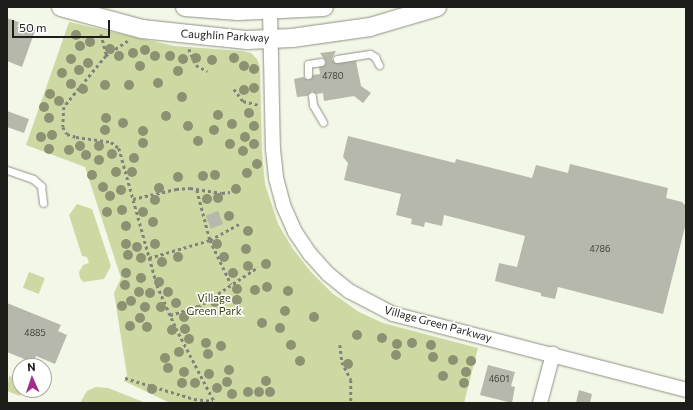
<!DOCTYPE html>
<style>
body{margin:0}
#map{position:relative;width:693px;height:410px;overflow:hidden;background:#f3f7e8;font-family:Commissioner,sans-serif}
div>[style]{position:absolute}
.green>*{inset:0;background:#ced8a3;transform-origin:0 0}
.building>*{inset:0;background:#b5b8aa;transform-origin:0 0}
.path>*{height:2.5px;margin-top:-1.25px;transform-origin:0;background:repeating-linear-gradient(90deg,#81837a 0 3px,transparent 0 6px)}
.roads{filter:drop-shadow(0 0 1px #8e9183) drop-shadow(0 0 1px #8e9183)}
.service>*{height:7px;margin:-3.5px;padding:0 3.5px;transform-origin:3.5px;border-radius:3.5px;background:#fff}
.minor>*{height:14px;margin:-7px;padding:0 7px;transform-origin:7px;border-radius:7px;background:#fff}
.tertiary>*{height:18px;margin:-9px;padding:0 9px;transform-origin:9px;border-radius:9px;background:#fff}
.trees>*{width:10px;height:10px;margin:-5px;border-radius:50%;background:#8c9271}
span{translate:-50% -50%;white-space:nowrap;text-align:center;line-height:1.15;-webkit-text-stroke:3px #fff;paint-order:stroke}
.number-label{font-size:9px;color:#43443d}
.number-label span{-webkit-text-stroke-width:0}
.street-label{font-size:11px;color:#1d1e19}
.park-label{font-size:11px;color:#383f0f}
.frame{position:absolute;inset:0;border:8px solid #1d1e19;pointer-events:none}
.north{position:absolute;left:12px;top:358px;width:40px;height:40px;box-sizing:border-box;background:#fff;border:1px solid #a5a5a3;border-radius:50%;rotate:357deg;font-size:11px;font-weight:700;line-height:16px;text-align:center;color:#1d1e19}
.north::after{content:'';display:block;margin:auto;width:14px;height:18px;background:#a12e8a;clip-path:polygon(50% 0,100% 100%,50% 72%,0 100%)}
.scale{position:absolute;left:12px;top:20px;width:98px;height:18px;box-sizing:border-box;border:2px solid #1d1e19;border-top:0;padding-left:5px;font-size:12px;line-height:14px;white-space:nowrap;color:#1d1e19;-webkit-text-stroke:3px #fff;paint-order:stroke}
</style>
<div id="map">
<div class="green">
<div style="clip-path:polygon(69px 22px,174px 46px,242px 51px,251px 53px,257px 59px,260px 67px,262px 152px,265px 184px,278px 224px,293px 249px,311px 272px,332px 293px,359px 312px,383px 323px,478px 348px,464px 403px,170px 403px,124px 381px,127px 375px,114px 293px,121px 278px,85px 167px,26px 145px)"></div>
<div style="clip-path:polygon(77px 204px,92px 209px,111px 266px,104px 279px,83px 282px,80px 278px,79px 272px,83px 265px,89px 263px,87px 257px,82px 256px,69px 215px)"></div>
<div style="left:29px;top:272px;width:17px;height:17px;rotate:21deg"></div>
<div style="clip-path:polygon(9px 376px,20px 380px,20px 390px,23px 390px,20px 396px,7px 391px)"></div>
<div style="clip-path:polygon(96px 387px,108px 388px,146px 403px,80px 403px,87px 391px)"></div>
</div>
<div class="building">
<div style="clip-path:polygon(7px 18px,36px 28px,22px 67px,7px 61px)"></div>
<div style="clip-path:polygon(336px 51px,332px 59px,335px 63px,356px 61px,361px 86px,371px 93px,363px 103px,354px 96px,324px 101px,323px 93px,316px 94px,312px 91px,307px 96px,297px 97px,294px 79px,303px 77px,308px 80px,313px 75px,320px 74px,319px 67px,324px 66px,326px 62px,320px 53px)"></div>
<div style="clip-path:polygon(7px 111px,29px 119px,24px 133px,7px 127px)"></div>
<div style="clip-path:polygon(348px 136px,455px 163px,456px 159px,532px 178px,536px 165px,568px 173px,570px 164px,668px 188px,666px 198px,682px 202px,686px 206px,686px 223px,663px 314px,558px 287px,555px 299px,541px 296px,541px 293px,495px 281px,499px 263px,517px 267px,525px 236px,444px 215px,442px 226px,425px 222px,424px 227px,411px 224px,412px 219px,396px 215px,401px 194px,344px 180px,348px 163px,343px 157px)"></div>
<div style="left:218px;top:211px;width:14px;height:13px;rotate:69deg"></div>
<div style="clip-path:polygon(7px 303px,61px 325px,58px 331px,67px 335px,55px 364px,36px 356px,34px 363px,7px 352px)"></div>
<div style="clip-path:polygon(488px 365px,515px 372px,511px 386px,515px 387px,512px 403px,480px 395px)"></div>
<div style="clip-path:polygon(579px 390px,592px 394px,590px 403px,576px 403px)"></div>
</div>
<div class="path">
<div style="left:101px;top:34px;width:23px;rotate:75deg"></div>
<div style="left:128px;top:41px;width:27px;rotate:146deg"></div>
<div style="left:106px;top:56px;width:66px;rotate:129.5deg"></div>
<div style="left:64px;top:107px;width:20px;rotate:93deg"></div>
<div style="left:63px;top:127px;width:8px;rotate:60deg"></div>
<div style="left:67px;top:134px;width:9px;rotate:18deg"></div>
<div style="left:76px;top:137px;width:35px;rotate:8deg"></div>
<div style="left:111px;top:142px;width:10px;rotate:37deg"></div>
<div style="left:119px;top:148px;width:142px;rotate:74.5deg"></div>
<div style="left:157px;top:285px;width:47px;rotate:66.2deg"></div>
<div style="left:176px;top:328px;width:85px;rotate:62.5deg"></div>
<div style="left:189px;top:49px;width:17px;rotate:66deg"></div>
<div style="left:196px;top:65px;width:13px;rotate:29deg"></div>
<div style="left:234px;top:89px;width:15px;rotate:53deg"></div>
<div style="left:243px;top:101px;width:16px;rotate:14deg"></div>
<div style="left:197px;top:190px;width:52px;rotate:75.4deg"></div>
<div style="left:210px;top:240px;width:49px;rotate:64.5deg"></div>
<div style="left:133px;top:199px;width:44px;rotate:-13.1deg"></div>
<div style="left:176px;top:189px;width:14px;rotate:-4deg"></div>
<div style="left:190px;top:188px;width:32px;rotate:9deg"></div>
<div style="left:222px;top:193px;width:8px;rotate:-7deg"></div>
<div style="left:149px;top:258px;width:64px;rotate:-16.4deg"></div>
<div style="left:210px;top:240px;width:33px;rotate:-29deg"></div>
<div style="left:170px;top:315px;width:29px;rotate:-16deg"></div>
<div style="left:198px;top:307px;width:72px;rotate:-33.7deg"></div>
<div style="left:340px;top:345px;width:17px;rotate:83deg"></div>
<div style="left:342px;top:362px;width:20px;rotate:63deg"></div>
<div style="left:351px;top:380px;width:23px;rotate:90deg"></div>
<div style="left:125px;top:378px;width:72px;rotate:16.9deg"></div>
<div style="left:194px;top:399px;width:19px;rotate:6deg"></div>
</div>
<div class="roads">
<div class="service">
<div style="left:337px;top:59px;width:33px;rotate:-9deg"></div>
<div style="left:370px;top:54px;width:6px;rotate:31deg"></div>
<div style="left:375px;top:57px;width:9px;rotate:63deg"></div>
<div style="left:308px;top:75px;width:11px;rotate:-90deg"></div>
<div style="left:308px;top:64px;width:13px;rotate:-9deg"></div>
<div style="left:312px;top:96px;width:9px;rotate:84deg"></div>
<div style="left:313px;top:105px;width:20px;rotate:60deg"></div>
<div style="left:7px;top:170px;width:28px;rotate:19deg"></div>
<div style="left:33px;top:179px;width:11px;rotate:41deg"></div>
<div style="left:41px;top:186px;width:17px;rotate:83deg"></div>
</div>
<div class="minor">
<div style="left:270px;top:11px;width:138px;rotate:88.8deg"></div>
<div style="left:273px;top:149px;width:29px;rotate:84deg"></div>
<div style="left:276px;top:178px;width:28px;rotate:75deg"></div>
<div style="left:283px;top:205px;width:30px;rotate:66deg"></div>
<div style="left:295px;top:232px;width:27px;rotate:56deg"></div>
<div style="left:310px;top:254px;width:27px;rotate:48deg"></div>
<div style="left:328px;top:274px;width:27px;rotate:39deg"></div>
<div style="left:349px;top:291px;width:50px;rotate:27.6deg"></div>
<div style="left:393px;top:314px;width:303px;rotate:14.5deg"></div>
<div style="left:540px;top:403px;width:51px;rotate:-75.1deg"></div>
</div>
<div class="tertiary">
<div style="left:61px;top:7px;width:84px;rotate:15.2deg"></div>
<div style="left:142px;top:29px;width:106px;rotate:6deg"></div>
<div style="left:247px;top:40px;width:45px;rotate:-2.5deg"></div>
<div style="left:292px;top:38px;width:79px;rotate:-8deg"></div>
<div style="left:370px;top:27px;width:70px;rotate:-16.6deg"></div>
<div style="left:185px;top:7px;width:53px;rotate:4.3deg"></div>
<div style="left:238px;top:11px;width:86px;rotate:-2.7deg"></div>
</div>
</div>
<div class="trees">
<div style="left:76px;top:35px"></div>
<div style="left:90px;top:42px"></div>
<div style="left:80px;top:46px"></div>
<div style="left:110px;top:49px"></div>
<div style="left:145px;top:50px"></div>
<div style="left:133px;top:53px"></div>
<div style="left:119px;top:56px"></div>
<div style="left:155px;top:56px"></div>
<div style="left:170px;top:56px"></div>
<div style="left:196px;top:58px"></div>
<div style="left:234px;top:58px"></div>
<div style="left:71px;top:59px"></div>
<div style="left:183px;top:59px"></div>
<div style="left:212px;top:60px"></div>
<div style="left:88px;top:63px"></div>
<div style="left:140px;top:66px"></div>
<div style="left:244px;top:66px"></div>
<div style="left:254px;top:69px"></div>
<div style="left:79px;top:70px"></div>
<div style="left:178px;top:71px"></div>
<div style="left:62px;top:73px"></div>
<div style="left:158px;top:83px"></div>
<div style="left:71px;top:84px"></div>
<div style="left:105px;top:85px"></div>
<div style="left:129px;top:85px"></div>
<div style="left:254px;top:88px"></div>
<div style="left:83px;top:89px"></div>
<div style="left:244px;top:90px"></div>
<div style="left:50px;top:94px"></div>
<div style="left:182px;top:97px"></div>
<div style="left:59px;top:101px"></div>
<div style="left:44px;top:107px"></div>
<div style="left:249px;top:113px"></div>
<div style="left:218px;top:115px"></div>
<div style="left:166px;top:116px"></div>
<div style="left:49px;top:118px"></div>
<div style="left:106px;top:118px"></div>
<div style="left:123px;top:123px"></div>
<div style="left:232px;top:124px"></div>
<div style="left:188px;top:126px"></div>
<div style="left:254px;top:126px"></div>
<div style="left:105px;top:130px"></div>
<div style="left:214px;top:130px"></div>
<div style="left:143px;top:131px"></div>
<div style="left:52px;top:135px"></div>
<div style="left:41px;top:137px"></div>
<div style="left:245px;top:137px"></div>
<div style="left:198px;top:141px"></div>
<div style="left:143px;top:143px"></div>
<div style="left:230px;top:144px"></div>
<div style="left:254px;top:144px"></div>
<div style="left:80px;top:146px"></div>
<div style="left:99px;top:146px"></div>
<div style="left:49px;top:149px"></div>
<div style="left:69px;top:150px"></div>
<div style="left:243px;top:151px"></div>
<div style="left:112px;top:154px"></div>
<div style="left:86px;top:155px"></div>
<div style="left:134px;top:158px"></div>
<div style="left:99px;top:160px"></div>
<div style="left:257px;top:164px"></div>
<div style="left:116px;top:172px"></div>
<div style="left:132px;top:172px"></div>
<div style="left:247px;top:173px"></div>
<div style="left:92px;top:175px"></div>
<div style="left:215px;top:175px"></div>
<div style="left:203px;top:176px"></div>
<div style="left:178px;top:177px"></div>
<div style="left:103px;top:187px"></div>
<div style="left:159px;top:188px"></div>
<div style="left:236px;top:189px"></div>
<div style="left:121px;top:190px"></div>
<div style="left:110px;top:196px"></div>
<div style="left:218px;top:198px"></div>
<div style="left:207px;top:199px"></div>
<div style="left:155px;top:200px"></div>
<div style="left:122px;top:210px"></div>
<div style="left:107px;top:212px"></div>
<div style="left:143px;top:212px"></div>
<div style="left:229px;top:216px"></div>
<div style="left:153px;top:222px"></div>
<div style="left:126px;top:226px"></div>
<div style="left:248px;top:231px"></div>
<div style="left:126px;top:244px"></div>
<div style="left:155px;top:244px"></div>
<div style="left:217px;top:244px"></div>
<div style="left:137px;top:247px"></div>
<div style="left:246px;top:249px"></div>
<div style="left:128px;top:255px"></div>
<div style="left:178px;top:257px"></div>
<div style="left:224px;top:257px"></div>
<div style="left:141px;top:258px"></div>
<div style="left:162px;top:262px"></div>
<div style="left:266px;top:264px"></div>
<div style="left:248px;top:266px"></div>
<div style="left:126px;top:273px"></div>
<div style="left:233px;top:273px"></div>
<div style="left:141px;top:278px"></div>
<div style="left:159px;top:282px"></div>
<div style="left:125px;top:285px"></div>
<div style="left:267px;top:287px"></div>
<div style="left:237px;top:289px"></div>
<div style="left:255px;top:290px"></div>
<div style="left:288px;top:291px"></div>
<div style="left:139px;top:292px"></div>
<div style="left:168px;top:292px"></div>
<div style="left:150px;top:293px"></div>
<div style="left:237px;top:300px"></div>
<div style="left:131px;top:301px"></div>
<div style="left:215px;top:302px"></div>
<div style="left:176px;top:303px"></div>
<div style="left:122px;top:306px"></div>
<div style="left:145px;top:307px"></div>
<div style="left:161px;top:307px"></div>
<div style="left:198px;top:310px"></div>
<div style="left:285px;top:311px"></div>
<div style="left:184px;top:317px"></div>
<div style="left:314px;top:317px"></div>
<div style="left:140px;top:318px"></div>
<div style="left:262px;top:323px"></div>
<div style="left:130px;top:326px"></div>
<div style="left:147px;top:327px"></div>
<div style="left:280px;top:328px"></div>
<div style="left:185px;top:329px"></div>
<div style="left:172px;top:330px"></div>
<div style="left:357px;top:335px"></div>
<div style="left:382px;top:338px"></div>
<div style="left:189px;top:339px"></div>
<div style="left:206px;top:343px"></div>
<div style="left:412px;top:343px"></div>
<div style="left:397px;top:344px"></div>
<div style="left:291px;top:345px"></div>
<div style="left:431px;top:345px"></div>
<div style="left:221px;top:346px"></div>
<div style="left:179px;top:352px"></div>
<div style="left:208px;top:354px"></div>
<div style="left:396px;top:355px"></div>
<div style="left:433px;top:357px"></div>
<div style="left:165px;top:358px"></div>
<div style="left:453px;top:360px"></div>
<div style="left:300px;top:361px"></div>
<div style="left:471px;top:361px"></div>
<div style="left:348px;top:364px"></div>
<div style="left:168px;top:368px"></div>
<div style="left:229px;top:370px"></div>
<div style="left:184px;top:372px"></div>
<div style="left:466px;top:372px"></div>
<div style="left:209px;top:374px"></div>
<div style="left:443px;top:376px"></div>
<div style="left:266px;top:381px"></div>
<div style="left:227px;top:382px"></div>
<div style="left:182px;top:383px"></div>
<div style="left:195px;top:383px"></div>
<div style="left:464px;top:383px"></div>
<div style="left:217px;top:388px"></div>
<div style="left:152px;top:389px"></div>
<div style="left:248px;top:392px"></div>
<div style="left:259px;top:392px"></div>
<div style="left:270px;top:392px"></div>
<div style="left:232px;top:394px"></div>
</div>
<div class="number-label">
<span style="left:333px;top:76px">4780</span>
<span style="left:600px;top:249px">4786</span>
<span style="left:35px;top:333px">4885</span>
<span style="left:499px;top:379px">4601</span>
</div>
<div class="street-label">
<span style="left:225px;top:36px;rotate:3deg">Caughlin Parkway</span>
<span style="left:438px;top:324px;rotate:15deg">Village Green Parkway</span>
</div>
<div class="park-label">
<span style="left:214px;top:305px">Village<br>Green Park</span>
</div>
<div class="frame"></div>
<div class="north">N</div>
<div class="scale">50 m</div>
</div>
